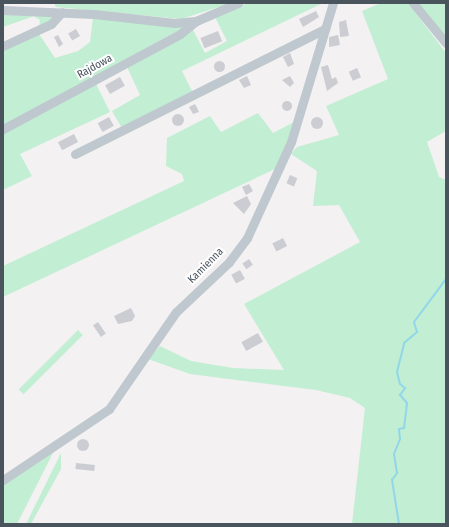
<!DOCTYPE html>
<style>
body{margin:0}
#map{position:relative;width:449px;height:527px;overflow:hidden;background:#f3f1f1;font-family:"Fira Sans Condensed",sans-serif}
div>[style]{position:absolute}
.green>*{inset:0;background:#c2eed3;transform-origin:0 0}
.stream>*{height:2px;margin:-1px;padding:0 1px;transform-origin:1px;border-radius:1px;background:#91d7e9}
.building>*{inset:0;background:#cbcdd3;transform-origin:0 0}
.round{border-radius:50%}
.minor>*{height:9px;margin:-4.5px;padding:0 4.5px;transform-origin:4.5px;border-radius:4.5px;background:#bfc8ce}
span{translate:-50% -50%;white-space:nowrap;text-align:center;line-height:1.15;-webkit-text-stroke:4px #fff;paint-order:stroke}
.street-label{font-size:11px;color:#49545d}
.frame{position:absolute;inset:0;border:4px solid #49545d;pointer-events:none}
</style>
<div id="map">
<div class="green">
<div style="clip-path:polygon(54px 3px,231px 3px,181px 19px,56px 7px)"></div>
<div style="clip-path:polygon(248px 3px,323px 3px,182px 71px,194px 95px,123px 130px,112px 111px,140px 95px,127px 67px,192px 28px,205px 53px,227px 41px,215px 17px)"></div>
<div style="clip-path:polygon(381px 3px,408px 3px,446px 53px,446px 131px,427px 142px,439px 177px,446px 180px,446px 524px,352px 524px,365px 408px,350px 398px,316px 390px,190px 374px,148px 359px,160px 346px,191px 361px,233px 368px,284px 370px,244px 304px,360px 242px,339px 205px,313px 206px,317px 171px,291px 154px,297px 147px,339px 135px,326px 106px,388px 79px,362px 11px)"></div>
<div style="clip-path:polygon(416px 3px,446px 3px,446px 38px)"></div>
<div style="clip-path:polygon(3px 12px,58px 16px,39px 28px,40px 20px,34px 16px,3px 27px)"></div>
<div style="clip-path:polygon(93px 17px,185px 27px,3px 126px,3px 51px,39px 34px,55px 58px,78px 51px,90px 42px)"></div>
<div style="clip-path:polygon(96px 84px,110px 112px,20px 154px,32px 176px,3px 190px,3px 132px)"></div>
<div style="clip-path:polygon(258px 113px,273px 133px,296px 121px,277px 168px,3px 297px,3px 266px,184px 181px,182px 174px,166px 166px,167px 138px,210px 116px,221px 132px)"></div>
<div style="left:78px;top:330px;width:7px;height:84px;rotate:45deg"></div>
<div style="clip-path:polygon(57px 445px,17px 524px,3px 524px,3px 483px)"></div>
<div style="clip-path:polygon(61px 453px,61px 469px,31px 524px,26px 524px)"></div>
</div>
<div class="stream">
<div style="left:399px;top:524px;width:45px;rotate:-99deg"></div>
<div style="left:392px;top:480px;width:9px;rotate:-54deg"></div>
<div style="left:397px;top:473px;width:19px;rotate:-99deg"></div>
<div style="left:394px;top:454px;width:16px;rotate:-68deg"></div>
<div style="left:400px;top:439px;width:10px;rotate:-96deg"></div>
<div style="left:399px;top:429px;width:5px;rotate:-11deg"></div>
<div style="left:404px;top:428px;width:25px;rotate:-83deg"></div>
<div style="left:407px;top:403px;width:11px;rotate:-131deg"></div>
<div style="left:400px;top:395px;width:9px;rotate:-54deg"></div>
<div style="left:405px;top:388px;width:6px;rotate:-141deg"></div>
<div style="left:400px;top:384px;width:12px;rotate:-104deg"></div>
<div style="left:397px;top:372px;width:30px;rotate:-76deg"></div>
<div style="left:404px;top:343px;width:17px;rotate:-40deg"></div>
<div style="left:417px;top:332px;width:10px;rotate:-107deg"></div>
<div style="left:414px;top:322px;width:54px;rotate:-53.3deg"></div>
</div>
<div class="building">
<div style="clip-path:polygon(316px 11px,319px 17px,303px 27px,299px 19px)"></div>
<div style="clip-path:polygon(346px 20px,349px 36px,340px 37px,339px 22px)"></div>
<div style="left:76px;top:29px;width:8px;height:9px;rotate:60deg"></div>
<div style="left:218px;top:31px;width:11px;height:19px;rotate:68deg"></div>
<div style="clip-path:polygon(58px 35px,63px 44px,59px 47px,54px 37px)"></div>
<div style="clip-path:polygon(338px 35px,340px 45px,329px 47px,329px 37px)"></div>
<div style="clip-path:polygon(290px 53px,294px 64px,288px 67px,283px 57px)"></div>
<div class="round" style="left:213.5px;top:60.5px;width:11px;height:11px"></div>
<div style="clip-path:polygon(328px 65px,332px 79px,336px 77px,338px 83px,327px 91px,321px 67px)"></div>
<div style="left:357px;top:68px;width:10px;height:9px;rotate:66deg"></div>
<div style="clip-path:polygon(247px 76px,251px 85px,244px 88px,239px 80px)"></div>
<div style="clip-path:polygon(290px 76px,294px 83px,290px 87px,282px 80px)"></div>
<div style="left:120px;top:77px;width:10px;height:17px;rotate:61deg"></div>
<div class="round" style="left:282px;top:101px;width:10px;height:10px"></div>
<div style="clip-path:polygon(195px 104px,199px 112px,193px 114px,189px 107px)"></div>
<div class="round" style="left:172px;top:114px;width:12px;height:12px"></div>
<div style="left:109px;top:117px;width:10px;height:13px;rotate:61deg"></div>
<div class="round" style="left:311px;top:117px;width:12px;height:12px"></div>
<div style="left:74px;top:134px;width:9px;height:18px;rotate:63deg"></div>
<div style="left:290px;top:175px;width:8px;height:9px;rotate:23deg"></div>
<div style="clip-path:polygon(249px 184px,253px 191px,246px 195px,242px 187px)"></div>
<div style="clip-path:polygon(247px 196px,251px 204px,244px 214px,233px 203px)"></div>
<div style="left:283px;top:238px;width:9px;height:12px;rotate:63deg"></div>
<div style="left:249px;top:259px;width:7px;height:8px;rotate:56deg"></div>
<div style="left:240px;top:270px;width:10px;height:10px;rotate:61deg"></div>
<div style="clip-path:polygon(131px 308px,135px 316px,132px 321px,118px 324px,114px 316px)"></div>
<div style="left:98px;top:322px;width:14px;height:6px;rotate:56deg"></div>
<div style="left:258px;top:333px;width:10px;height:19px;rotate:61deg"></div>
<div class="round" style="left:77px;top:439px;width:12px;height:12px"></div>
<div style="left:76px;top:463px;width:19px;height:6px;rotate:6deg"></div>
</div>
<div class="minor">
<div style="left:413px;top:3px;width:52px;rotate:50.5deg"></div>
<div style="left:3px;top:10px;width:91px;rotate:2.5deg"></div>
<div style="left:94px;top:14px;width:81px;rotate:6.4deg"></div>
<div style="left:174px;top:23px;width:22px;rotate:-5deg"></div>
<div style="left:196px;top:21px;width:46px;rotate:-23.2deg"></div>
<div style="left:3px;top:46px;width:53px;rotate:-24.6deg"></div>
<div style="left:51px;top:24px;width:16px;rotate:-47deg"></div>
<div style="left:3px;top:129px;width:201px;rotate:-28.2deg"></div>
<div style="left:180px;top:34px;width:21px;rotate:-39deg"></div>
<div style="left:75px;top:154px;width:280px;rotate:-26.6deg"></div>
<div style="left:3px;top:480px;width:128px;rotate:-33.8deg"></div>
<div style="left:109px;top:409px;width:118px;rotate:-55.4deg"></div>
<div style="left:176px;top:312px;width:73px;rotate:-43.3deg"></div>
<div style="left:229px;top:262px;width:30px;rotate:-53deg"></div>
<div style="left:247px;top:238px;width:106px;rotate:-65.4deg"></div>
<div style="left:291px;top:142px;width:145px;rotate:-73.2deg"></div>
</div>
<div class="street-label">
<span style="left:95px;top:67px;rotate:-29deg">Rajdowa</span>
<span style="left:206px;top:266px;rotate:-45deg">Kamienna</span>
</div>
<div class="frame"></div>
</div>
